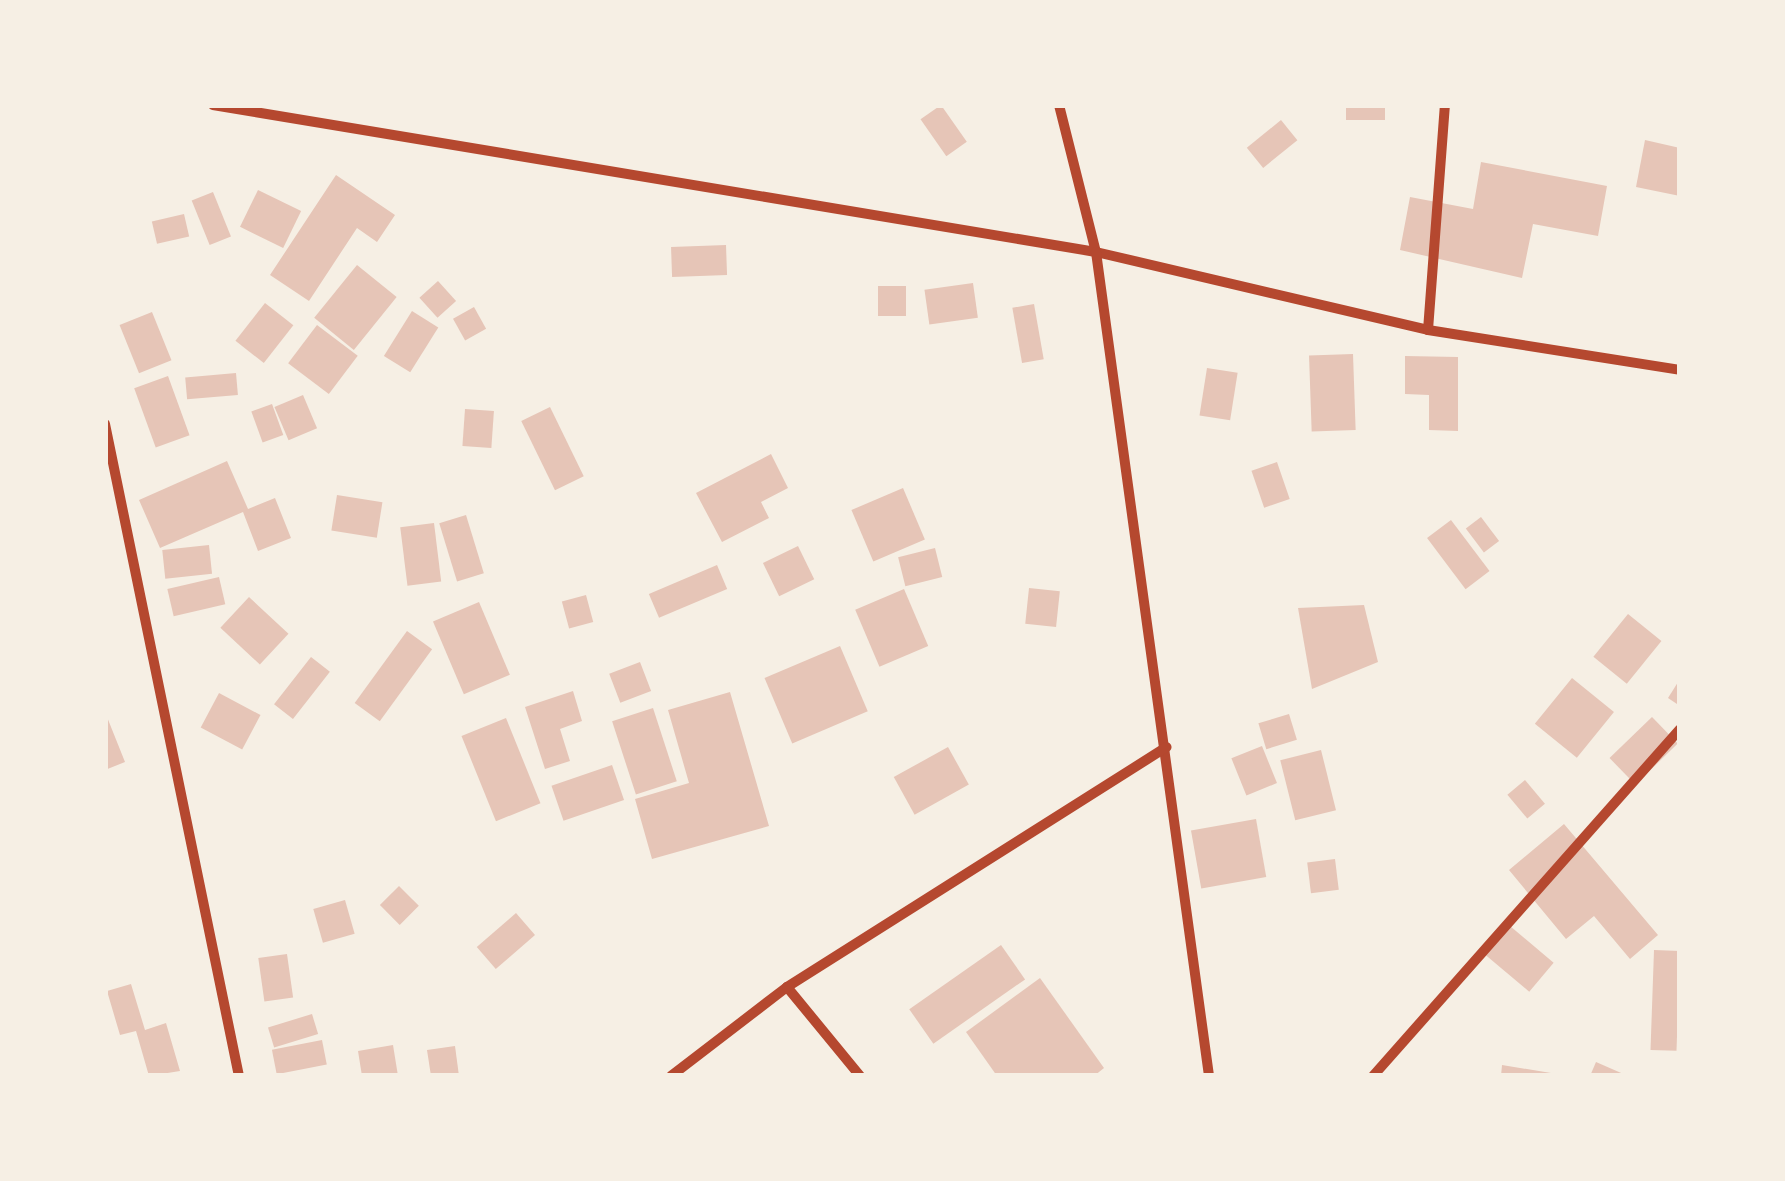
<!DOCTYPE html>
<style>
body{margin:0}
#map{position:relative;width:1785px;height:1181px;overflow:hidden;background:#f6efe4;font-family:Rubik,sans-serif}
div>[style]{position:absolute}
.building>*{inset:0;background:#e6c5b7;transform-origin:0 0}
.minor>*{height:10px;margin:-5px;padding:0 5px;transform-origin:5px;border-radius:5px;background:#b5482f}
span{translate:-50% -50%;white-space:nowrap;text-align:center;line-height:1.15;-webkit-text-stroke:10px #f6efe4;paint-order:stroke}
.frame{position:absolute;inset:0;border:108px solid #f6efe4;pointer-events:none}
</style>
<div id="map">
<div class="building">
<div style="left:941px;top:105px;width:45px;height:25px;rotate:55deg"></div>
<div style="left:1346px;top:105px;width:39px;height:15px"></div>
<div style="left:1281px;top:120px;width:26px;height:44px;rotate:51deg"></div>
<div style="clip-path:polygon(1645px 140px,1680px 148px,1680px 196px,1636px 187px)"></div>
<div style="clip-path:polygon(1481px 162px,1607px 186px,1598px 236px,1533px 224px,1522px 278px,1400px 250px,1410px 197px,1473px 209px)"></div>
<div style="clip-path:polygon(336px 175px,395px 215px,377px 242px,357px 228px,309px 301px,270px 275px)"></div>
<div style="left:258px;top:190px;width:48px;height:41px;rotate:26deg"></div>
<div style="left:213px;top:192px;width:48px;height:23px;rotate:68deg"></div>
<div style="left:184px;top:214px;width:23px;height:33px;rotate:77deg"></div>
<div style="left:726px;top:245px;width:30px;height:55px;rotate:88deg"></div>
<div style="left:357px;top:265px;width:51px;height:68px;rotate:39deg"></div>
<div style="left:438px;top:281px;width:27px;height:25px;rotate:48deg"></div>
<div style="left:973px;top:283px;width:35px;height:49px;rotate:82deg"></div>
<div style="left:878px;top:286px;width:28px;height:30px"></div>
<div style="left:265px;top:303px;width:36px;height:48px;rotate:38deg"></div>
<div style="left:1034px;top:304px;width:56px;height:22px;rotate:80deg"></div>
<div style="left:474px;top:307px;width:25px;height:24px;rotate:61deg"></div>
<div style="left:412px;top:311px;width:31px;height:53px;rotate:32deg"></div>
<div style="left:152px;top:312px;width:52px;height:35px;rotate:68deg"></div>
<div style="left:317px;top:325px;width:51px;height:48px;rotate:37deg"></div>
<div style="left:1353px;top:354px;width:76px;height:44px;rotate:88deg"></div>
<div style="clip-path:polygon(1405px 356px,1458px 357px,1458px 431px,1429px 430px,1429px 395px,1405px 394px)"></div>
<div style="left:1207px;top:368px;width:31px;height:48px;rotate:9deg"></div>
<div style="left:236px;top:373px;width:22px;height:51px;rotate:85deg"></div>
<div style="left:168px;top:376px;width:63px;height:36px;rotate:70deg"></div>
<div style="left:303px;top:395px;width:36px;height:31px;rotate:67deg"></div>
<div style="left:272px;top:404px;width:33px;height:22px;rotate:70deg"></div>
<div style="left:550px;top:407px;width:77px;height:32px;rotate:64deg"></div>
<div style="left:465px;top:409px;width:29px;height:37px;rotate:4deg"></div>
<div style="clip-path:polygon(771px 454px,788px 488px,761px 502px,769px 518px,722px 542px,696px 493px)"></div>
<div style="clip-path:polygon(227px 461px,248px 509px,275px 498px,291px 538px,258px 551px,243px 512px,160px 548px,139px 500px)"></div>
<div style="left:1277px;top:462px;width:39px;height:27px;rotate:71deg"></div>
<div style="left:903px;top:488px;width:56px;height:56px;rotate:67deg"></div>
<div style="left:337px;top:495px;width:46px;height:36px;rotate:9deg"></div>
<div style="left:466px;top:515px;width:61px;height:28px;rotate:73deg"></div>
<div style="left:1481px;top:517px;width:30px;height:19px;rotate:53deg"></div>
<div style="left:1451px;top:520px;width:64px;height:30px;rotate:53deg"></div>
<div style="left:434px;top:523px;width:59px;height:34px;rotate:83deg"></div>
<div style="left:209px;top:545px;width:29px;height:47px;rotate:84deg"></div>
<div style="left:798px;top:546px;width:37px;height:39px;rotate:64deg"></div>
<div style="left:935px;top:548px;width:30px;height:38px;rotate:76deg"></div>
<div style="left:717px;top:565px;width:26px;height:74px;rotate:67deg"></div>
<div style="left:219px;top:577px;width:28px;height:53px;rotate:77deg"></div>
<div style="left:1029px;top:588px;width:31px;height:36px;rotate:6deg"></div>
<div style="left:904px;top:589px;width:62px;height:53px;rotate:67deg"></div>
<div style="left:586px;top:595px;width:28px;height:25px;rotate:75deg"></div>
<div style="left:249px;top:597px;width:54px;height:42px;rotate:43deg"></div>
<div style="left:479px;top:602px;width:79px;height:50px;rotate:67deg"></div>
<div style="clip-path:polygon(1364px 605px,1378px 662px,1312px 689px,1298px 608px)"></div>
<div style="left:1628px;top:614px;width:43px;height:55px;rotate:39deg"></div>
<div style="left:407px;top:631px;width:31px;height:89px;rotate:36deg"></div>
<div style="left:840px;top:646px;width:71px;height:82px;rotate:67deg"></div>
<div style="left:311px;top:657px;width:24px;height:60px;rotate:38deg"></div>
<div style="left:640px;top:662px;width:31px;height:33px;rotate:69deg"></div>
<div style="left:1572px;top:678px;width:54px;height:59px;rotate:39deg"></div>
<div style="clip-path:polygon(1680px 679px,1680px 706px,1668px 698px)"></div>
<div style="clip-path:polygon(573px 691px,582px 721px,560px 729px,570px 761px,545px 769px,525px 707px)"></div>
<div style="clip-path:polygon(730px 692px,769px 826px,652px 859px,635px 799px,689px 783px,668px 710px)"></div>
<div style="left:219px;top:693px;width:47px;height:39px;rotate:28deg"></div>
<div style="left:653px;top:708px;width:77px;height:43px;rotate:72deg"></div>
<div style="clip-path:polygon(105px 712px,125px 762px,105px 770px)"></div>
<div style="left:1289px;top:714px;width:27px;height:32px;rotate:73deg"></div>
<div style="left:1652px;top:717px;width:37px;height:59px;rotate:46deg"></div>
<div style="left:506px;top:718px;width:92px;height:48px;rotate:68deg"></div>
<div style="left:1262px;top:746px;width:40px;height:33px;rotate:68deg"></div>
<div style="left:948px;top:747px;width:43px;height:62px;rotate:61deg"></div>
<div style="left:1321px;top:750px;width:62px;height:42px;rotate:76deg"></div>
<div style="left:612px;top:765px;width:37px;height:64px;rotate:71deg"></div>
<div style="left:1525px;top:780px;width:31px;height:23px;rotate:50deg"></div>
<div style="left:1256px;top:819px;width:59px;height:66px;rotate:80deg"></div>
<div style="clip-path:polygon(1564px 824px,1658px 935px,1630px 959px,1594px 916px,1566px 939px,1509px 870px)"></div>
<div style="left:1335px;top:859px;width:31px;height:28px;rotate:83deg"></div>
<div style="left:399px;top:886px;width:28px;height:27px;rotate:45deg"></div>
<div style="left:345px;top:900px;width:35px;height:33px;rotate:74deg"></div>
<div style="left:516px;top:913px;width:29px;height:52px;rotate:49deg"></div>
<div style="left:1510px;top:926px;width:57px;height:38px;rotate:40deg"></div>
<div style="left:1001px;top:945px;width:42px;height:112px;rotate:55deg"></div>
<div style="left:1654px;top:950px;width:26px;height:100px;rotate:2deg"></div>
<div style="left:287px;top:954px;width:44px;height:29px;rotate:82deg"></div>
<div style="clip-path:polygon(1040px 978px,1104px 1068px,1094px 1076px,997px 1076px,966px 1032px)"></div>
<div style="clip-path:polygon(131px 984px,145px 1030px,166px 1023px,180px 1071px,149px 1076px,136px 1031px,120px 1035px,107px 991px)"></div>
<div style="left:312px;top:1014px;width:21px;height:46px;rotate:73deg"></div>
<div style="left:322px;top:1040px;width:25px;height:51px;rotate:79deg"></div>
<div style="clip-path:polygon(393px 1045px,398px 1076px,362px 1076px,358px 1051px)"></div>
<div style="clip-path:polygon(455px 1046px,459px 1076px,431px 1076px,427px 1050px)"></div>
<div style="clip-path:polygon(1596px 1062px,1628px 1076px,1590px 1076px)"></div>
<div style="clip-path:polygon(1502px 1065px,1557px 1074px,1557px 1076px,1501px 1076px)"></div>
</div>
<div class="minor">
<div style="left:213px;top:105px;width:895px;rotate:9.45deg"></div>
<div style="left:1096px;top:252px;width:341px;rotate:13.2deg"></div>
<div style="left:1428px;top:330px;width:255px;rotate:9deg"></div>
<div style="left:1059px;top:105px;width:152px;rotate:75.9deg"></div>
<div style="left:1096px;top:252px;width:832px;rotate:82.19deg"></div>
<div style="left:1428px;top:330px;width:226px;rotate:-85.7deg"></div>
<div style="left:105px;top:424px;width:666px;rotate:78.39deg"></div>
<div style="left:787px;top:987px;width:115px;rotate:50.6deg"></div>
<div style="left:671px;top:1076px;width:146px;rotate:-37.5deg"></div>
<div style="left:787px;top:987px;width:449px;rotate:-32.3deg"></div>
<div style="left:1373px;top:1076px;width:463px;rotate:-48.5deg"></div>
</div>
<div class="frame"></div>
</div>
